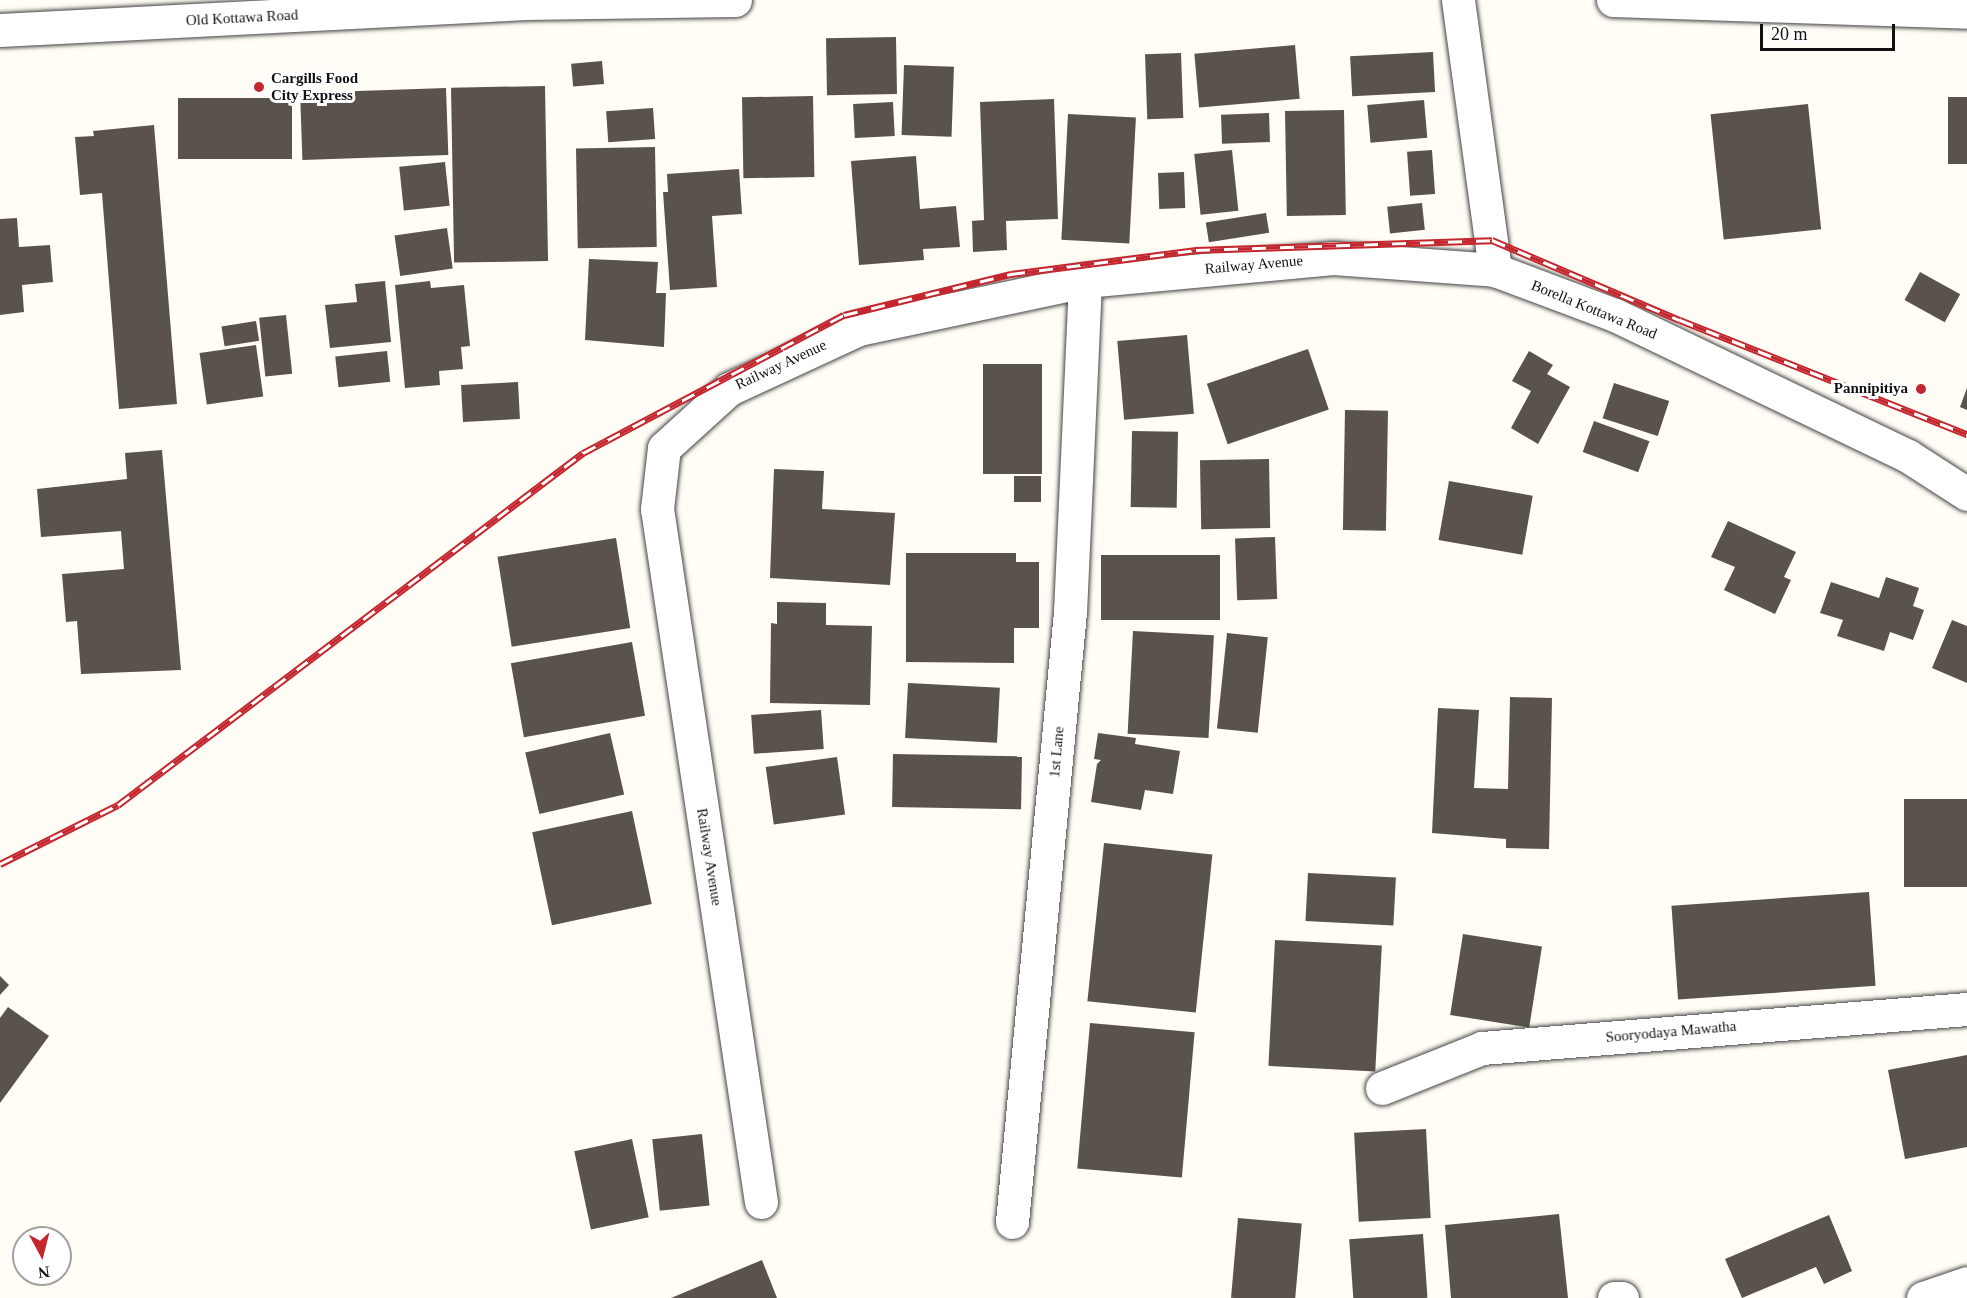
<!DOCTYPE html>
<style>
body{margin:0}
#map{position:relative;width:1967px;height:1298px;overflow:hidden;background:#fffdf5;font-family:"Times New Roman",serif}
div>[style]{position:absolute}
.building>*{inset:0;background:#5a524d;transform-origin:0 0}
.roads{filter:drop-shadow(0 0 2px #444) drop-shadow(0 0 2px #444)}
.minor>*{height:33px;margin:-16.5px;padding:0 16.5px;transform-origin:16.5px;border-radius:16.5px;background:#fff}
.tertiary>*{height:33px;margin:-16.5px;padding:0 16.5px;transform-origin:16.5px;border-radius:16.5px;background:#fff}
.rail>*{height:7px;margin-top:-3.5px;transform-origin:0;background:repeating-linear-gradient(90deg,#fff 0 14px,#c4262e 0 28px);box-sizing:border-box;border-block:2px solid #c4262e}
.dots>*{width:16px;height:16px;translate:-50% -50%;box-sizing:border-box;border:3px solid #fff;border-radius:50%}
span{translate:-50% -50%;white-space:nowrap;text-align:center;line-height:1.15;-webkit-text-stroke:6px #fff;paint-order:stroke}
.street-label{font-size:15px;color:#111}
.poi-label{font-size:15px;color:#111;font-weight:700}
.left{translate:0 -50%;text-align:left}
.right{translate:-100% -50%;text-align:right}
.north{position:absolute;left:12px;top:1226px;width:60px;height:60px;box-sizing:border-box;background:#fff;border:2px solid #a0a0a0;border-radius:50%;rotate:173deg;font-size:16px;font-weight:700;line-height:24px;text-align:center;color:#111}
.north::after{content:'';display:block;margin:auto;width:21px;height:27px;background:#c4262e;clip-path:polygon(50% 0,100% 100%,50% 72%,0 100%)}
.scale{position:absolute;left:1760px;top:24px;width:135px;height:27px;box-sizing:border-box;border:3px solid #111;border-top:0;padding-left:8px;font-size:18px;line-height:21px;white-space:nowrap;color:#111;-webkit-text-stroke:4px #fff;paint-order:stroke}
</style>
<div id="map">
<div class="building">
<div style="left:896px;top:37px;width:57px;height:70px;rotate:89deg"></div>
<div style="left:1295px;top:45px;width:54px;height:101px;rotate:85deg"></div>
<div style="left:1433px;top:52px;width:40px;height:83px;rotate:87deg"></div>
<div style="left:1181px;top:53px;width:65px;height:36px;rotate:88deg"></div>
<div style="left:602px;top:61px;width:23px;height:31px;rotate:85deg"></div>
<div style="left:904px;top:65px;width:50px;height:70px;rotate:2deg"></div>
<div style="left:545px;top:86px;width:175px;height:94px;rotate:89deg"></div>
<div style="left:446px;top:88px;width:67px;height:146px;rotate:88deg"></div>
<div style="left:813px;top:96px;width:81px;height:71px;rotate:89deg"></div>
<div style="left:1948px;top:97px;width:19px;height:67px"></div>
<div style="left:292px;top:98px;width:61px;height:114px;rotate:90deg"></div>
<div style="clip-path:polygon(1054px 99px,1058px 219px,1006px 221px,1007px 250px,973px 252px,972px 221px,984px 220px,980px 102px)"></div>
<div style="left:1424px;top:100px;width:38px;height:57px;rotate:85deg"></div>
<div style="left:893px;top:102px;width:34px;height:40px;rotate:87deg"></div>
<div style="left:1808px;top:104px;width:126px;height:98px;rotate:84deg"></div>
<div style="left:653px;top:108px;width:31px;height:47px;rotate:86deg"></div>
<div style="left:1344px;top:110px;width:105px;height:59px;rotate:89deg"></div>
<div style="left:1269px;top:113px;width:29px;height:48px;rotate:88deg"></div>
<div style="left:1068px;top:114px;width:68px;height:126px;rotate:3deg"></div>
<div style="clip-path:polygon(154px 125px,177px 404px,119px 409px,102px 193px,80px 195px,75px 137px,94px 136px,93px 131px)"></div>
<div style="left:655px;top:147px;width:100px;height:79px;rotate:89deg"></div>
<div style="left:1232px;top:150px;width:61px;height:38px;rotate:84deg"></div>
<div style="left:1432px;top:150px;width:44px;height:25px;rotate:86deg"></div>
<div style="clip-path:polygon(916px 156px,920px 209px,956px 206px,960px 247px,923px 249px,924px 260px,859px 265px,851px 161px)"></div>
<div style="left:445px;top:162px;width:44px;height:46px;rotate:84deg"></div>
<div style="clip-path:polygon(739px 169px,742px 214px,712px 216px,717px 287px,670px 290px,663px 192px,668px 192px,667px 174px)"></div>
<div style="left:1184px;top:172px;width:36px;height:26px;rotate:88deg"></div>
<div style="left:1422px;top:203px;width:27px;height:35px;rotate:84deg"></div>
<div style="left:1266px;top:213px;width:20px;height:61px;rotate:81deg"></div>
<div style="clip-path:polygon(17px 218px,19px 247px,50px 245px,53px 282px,22px 285px,24px 312px,0 315px,0 219px)"></div>
<div style="left:447px;top:228px;width:41px;height:53px;rotate:82deg"></div>
<div style="clip-path:polygon(589px 259px,658px 262px,656px 293px,666px 293px,664px 347px,585px 340px)"></div>
<div style="left:1920px;top:272px;width:46px;height:32px;rotate:29deg"></div>
<div style="clip-path:polygon(385px 281px,391px 342px,330px 348px,325px 305px,357px 302px,355px 284px)"></div>
<div style="clip-path:polygon(430px 281px,431px 288px,464px 285px,470px 346px,461px 347px,463px 369px,439px 371px,440px 385px,405px 388px,395px 285px)"></div>
<div style="left:286px;top:315px;width:59px;height:27px;rotate:84deg"></div>
<div style="left:256px;top:321px;width:20px;height:35px;rotate:81deg"></div>
<div style="left:1187px;top:335px;width:79px;height:70px;rotate:85deg"></div>
<div style="left:256px;top:345px;width:52px;height:57px;rotate:82deg"></div>
<div style="left:1308px;top:349px;width:64px;height:107px;rotate:71deg"></div>
<div style="left:387px;top:351px;width:31px;height:52px;rotate:84deg"></div>
<div style="clip-path:polygon(1529px 351px,1553px 365px,1547px 374px,1570px 387px,1538px 444px,1511px 428px,1531px 391px,1512px 381px)"></div>
<div style="left:983px;top:364px;width:59px;height:110px"></div>
<div style="left:518px;top:382px;width:37px;height:57px;rotate:87deg"></div>
<div style="left:1614px;top:383px;width:58px;height:37px;rotate:18deg"></div>
<div style="clip-path:polygon(1967px 388px,1967px 410px,1960px 407px)"></div>
<div style="left:1345px;top:410px;width:43px;height:120px;rotate:1deg"></div>
<div style="left:1594px;top:421px;width:59px;height:33px;rotate:20deg"></div>
<div style="left:1132px;top:431px;width:46px;height:76px;rotate:1deg"></div>
<div style="clip-path:polygon(162px 450px,181px 670px,81px 674px,77px 621px,66px 622px,62px 574px,124px 569px,121px 531px,41px 537px,37px 489px,127px 479px,125px 453px)"></div>
<div style="left:1269px;top:459px;width:69px;height:69px;rotate:89deg"></div>
<div style="clip-path:polygon(774px 469px,824px 471px,822px 509px,895px 513px,890px 585px,770px 578px)"></div>
<div style="left:1014px;top:476px;width:27px;height:26px"></div>
<div style="left:1449px;top:481px;width:85px;height:60px;rotate:10deg"></div>
<div style="clip-path:polygon(1728px 521px,1796px 552px,1784px 577px,1791px 580px,1775px 614px,1724px 590px,1735px 567px,1711px 557px)"></div>
<div style="left:1275px;top:537px;width:62px;height:40px;rotate:88deg"></div>
<div style="left:616px;top:538px;width:91px;height:120px;rotate:81deg"></div>
<div style="clip-path:polygon(906px 553px,1016px 553px,1016px 562px,1039px 562px,1039px 628px,1014px 628px,1014px 663px,906px 662px)"></div>
<div style="left:1101px;top:555px;width:119px;height:65px"></div>
<div style="clip-path:polygon(1886px 577px,1919px 588px,1913px 606px,1924px 610px,1913px 640px,1890px 632px,1884px 651px,1837px 636px,1843px 620px,1820px 613px,1831px 582px,1879px 598px)"></div>
<div style="clip-path:polygon(777px 602px,826px 603px,826px 625px,872px 626px,870px 705px,770px 703px,771px 623px,777px 624px)"></div>
<div style="clip-path:polygon(1952px 620px,1967px 626px,1967px 683px,1932px 668px)"></div>
<div style="left:1133px;top:631px;width:81px;height:103px;rotate:3deg"></div>
<div style="left:1227px;top:633px;width:41px;height:96px;rotate:6deg"></div>
<div style="left:632px;top:642px;width:75px;height:123px;rotate:80deg"></div>
<div style="left:908px;top:683px;width:92px;height:55px;rotate:3deg"></div>
<div style="clip-path:polygon(1510px 697px,1552px 698px,1549px 849px,1506px 848px,1506px 839px,1432px 833px,1438px 708px,1479px 710px,1474px 788px,1508px 789px)"></div>
<div style="left:821px;top:710px;width:39px;height:70px;rotate:86deg"></div>
<div style="left:610px;top:733px;width:63px;height:87px;rotate:77deg"></div>
<div style="clip-path:polygon(1098px 733px,1136px 738px,1135px 744px,1180px 751px,1173px 794px,1145px 790px,1141px 810px,1091px 802px,1097px 764px,1101px 760px,1094px 759px)"></div>
<div style="left:893px;top:754px;width:129px;height:53px;rotate:1deg"></div>
<div style="left:837px;top:757px;width:58px;height:72px;rotate:82deg"></div>
<div style="left:1967px;top:799px;width:88px;height:63px;rotate:90deg"></div>
<div style="left:632px;top:811px;width:95px;height:102px;rotate:78deg"></div>
<div style="left:1104px;top:843px;width:109px;height:159px;rotate:6deg"></div>
<div style="left:1308px;top:873px;width:88px;height:48px;rotate:3deg"></div>
<div style="left:1869px;top:892px;width:94px;height:198px;rotate:86deg"></div>
<div style="left:1463px;top:934px;width:80px;height:82px;rotate:9deg"></div>
<div style="left:1275px;top:940px;width:107px;height:126px;rotate:3deg"></div>
<div style="clip-path:polygon(0 976px,9px 985px,0 995px)"></div>
<div style="clip-path:polygon(8px 1007px,49px 1036px,0 1103px,0 1018px)"></div>
<div style="left:1090px;top:1023px;width:105px;height:146px;rotate:5deg"></div>
<div style="clip-path:polygon(1967px 1055px,1967px 1147px,1905px 1159px,1888px 1070px)"></div>
<div style="left:1426px;top:1129px;width:89px;height:72px;rotate:87deg"></div>
<div style="left:702px;top:1134px;width:72px;height:50px;rotate:84deg"></div>
<div style="left:632px;top:1139px;width:80px;height:59px;rotate:78deg"></div>
<div style="clip-path:polygon(1559px 1214px,1568px 1298px,1451px 1298px,1445px 1225px)"></div>
<div style="clip-path:polygon(1829px 1215px,1852px 1271px,1824px 1284px,1816px 1267px,1742px 1298px,1725px 1259px)"></div>
<div style="left:1238px;top:1218px;width:64px;height:80px;rotate:5deg"></div>
<div style="left:1423px;top:1234px;width:64px;height:74px;rotate:86deg"></div>
<div style="clip-path:polygon(762px 1260px,777px 1298px,671px 1298px)"></div>
</div>
<div class="roads">
<div class="minor">
<div style="left:1458px;top:0;width:273px;rotate:82.2deg"></div>
<div style="left:1495px;top:270px;width:128px;rotate:20.6deg"></div>
<div style="left:1615px;top:315px;width:325px;rotate:25.7deg"></div>
<div style="left:1908px;top:456px;width:70px;rotate:32.8deg"></div>
<div style="left:1382px;top:1088px;width:108px;rotate:-21.8deg"></div>
<div style="left:1482px;top:1048px;width:487px;rotate:-4.6deg"></div>
<div style="left:761px;top:1202px;width:701px;rotate:-98.53deg"></div>
<div style="left:657px;top:509px;width:61px;rotate:-83.5deg"></div>
<div style="left:664px;top:448px;width:88px;rotate:-42.2deg"></div>
<div style="left:729px;top:389px;width:143px;rotate:-24.8deg"></div>
<div style="left:859px;top:329px;width:231px;rotate:-12deg"></div>
<div style="left:1085px;top:281px;width:249px;rotate:-5.3deg"></div>
<div style="left:1333px;top:258px;width:162px;rotate:4.2deg"></div>
<div style="left:1012px;top:1222px;width:613px;rotate:-84.57deg"></div>
<div style="left:1070px;top:612px;width:331px;rotate:-87.4deg"></div>
<div style="left:1614px;top:1298px;width:8px"></div>
<div style="left:1923px;top:1298px;width:46px;rotate:-18.8deg"></div>
</div>
<div class="tertiary">
<div style="left:1613px;top:0;width:354px;rotate:1.9deg"></div>
<div style="left:0;top:30px;width:526px;rotate:-2.94deg"></div>
<div style="left:525px;top:3px;width:210px;rotate:-0.8deg"></div>
</div>
</div>
<div class="rail">
<div style="left:0;top:864px;width:132px;rotate:-26.6deg"></div>
<div style="left:118px;top:805px;width:583px;rotate:-37.13deg"></div>
<div style="left:583px;top:453px;width:295px;rotate:-27.9deg"></div>
<div style="left:844px;top:315px;width:172px;rotate:-13.8deg"></div>
<div style="left:1011px;top:274px;width:187px;rotate:-7.4deg"></div>
<div style="left:1196px;top:250px;width:296px;rotate:-1.9deg"></div>
<div style="left:1492px;top:240px;width:204px;rotate:23.1deg"></div>
<div style="left:1680px;top:320px;width:309px;rotate:21.7deg"></div>
</div>
<div class="dots">
<div style="left:259px;top:87px;background:#c4262e"></div>
<div style="left:1921px;top:389px;background:#c4262e"></div>
</div>
<div class="street-label">
<span style="left:242px;top:18px;rotate:-3deg">Old Kottawa Road</span>
<span style="left:1254px;top:265px;rotate:-5deg">Railway Avenue</span>
<span style="left:1594px;top:310px;rotate:22deg">Borella Kottawa Road</span>
<span style="left:781px;top:365px;rotate:-25deg">Railway Avenue</span>
<span style="left:1057px;top:752px;rotate:-85deg">1st Lane</span>
<span style="left:709px;top:857px;rotate:81deg">Railway Avenue</span>
<span style="left:1671px;top:1032px;rotate:-5deg">Sooryodaya Mawatha</span>
</div>
<div class="poi-label">
<span class="left" style="left:271px;top:87px">Cargills Food<br>City Express</span>
<span class="right" style="left:1908px;top:389px">Pannipitiya</span>
</div>
<div class="north">N</div>
<div class="scale">20 m</div>
</div>
